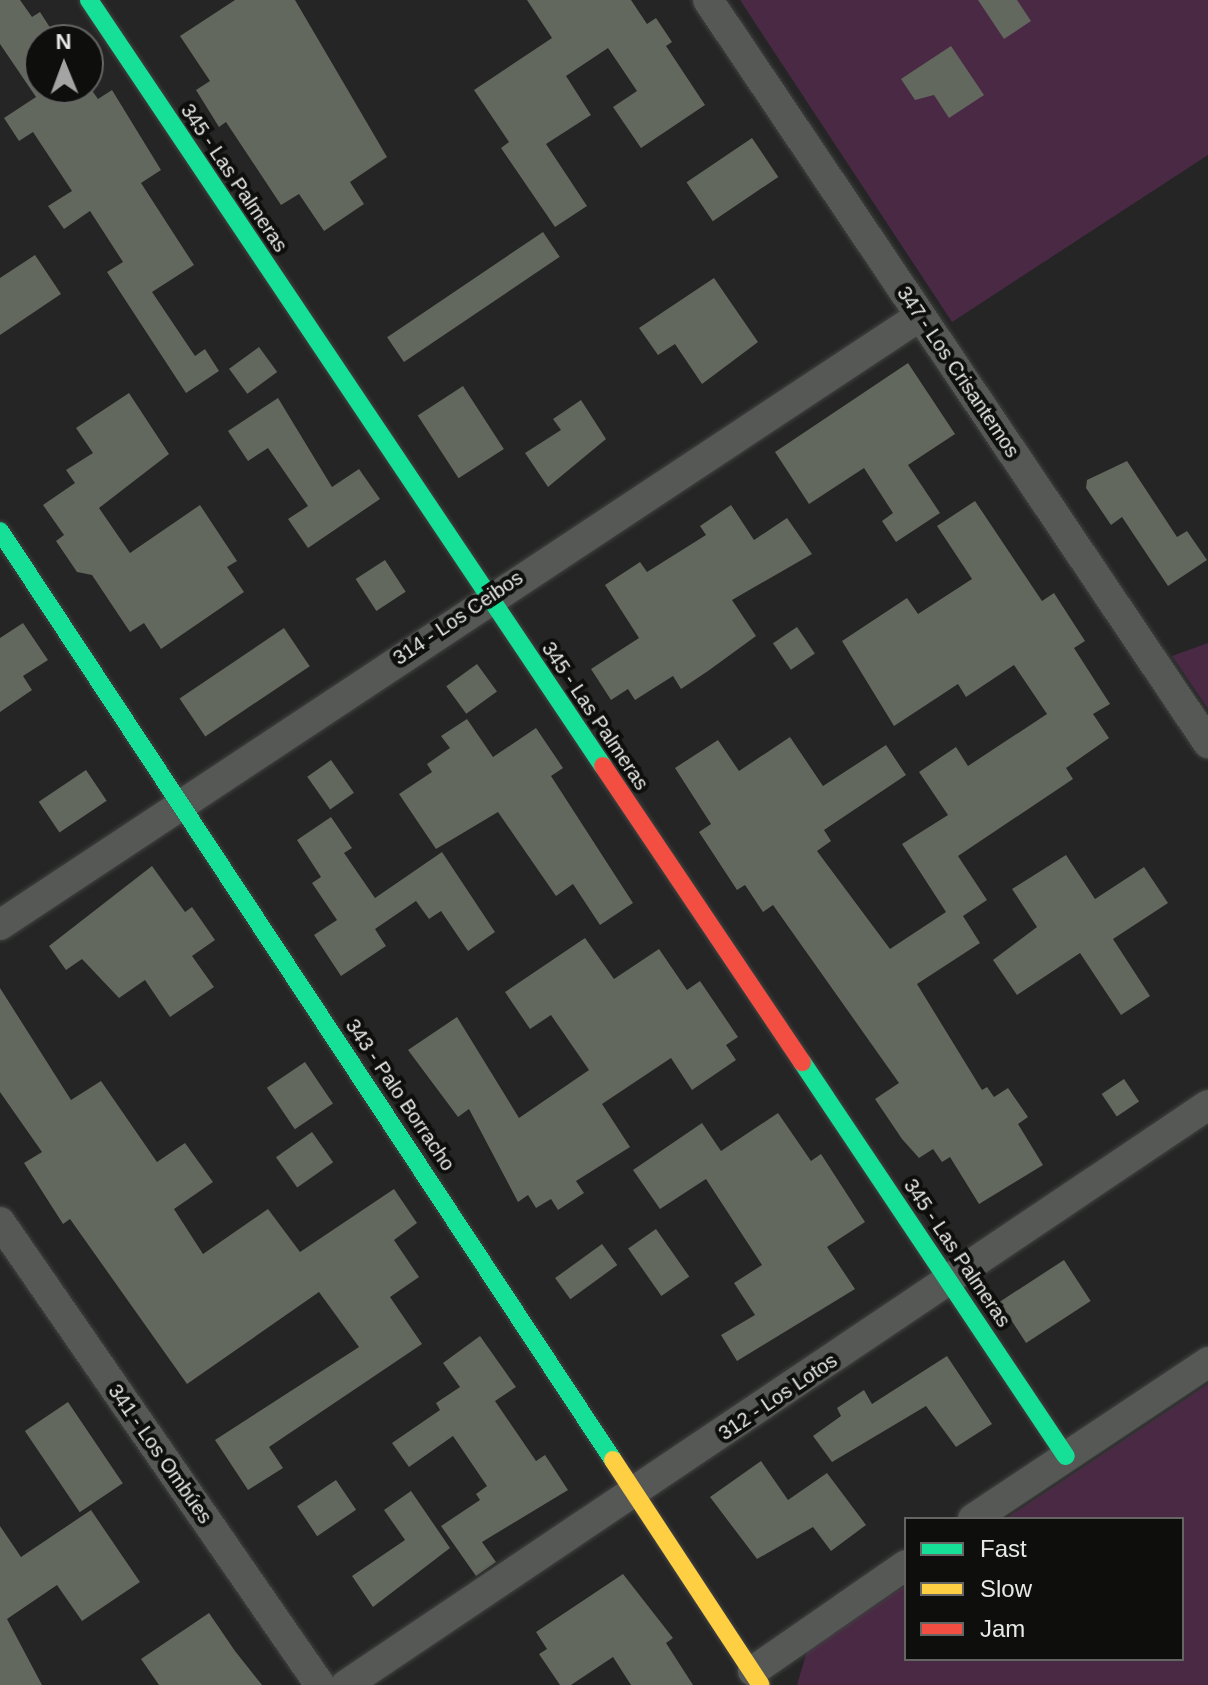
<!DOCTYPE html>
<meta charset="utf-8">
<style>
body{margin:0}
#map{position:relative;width:1208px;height:1685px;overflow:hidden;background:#242524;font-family:Helvetica,sans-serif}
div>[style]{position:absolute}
.green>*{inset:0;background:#4a2944}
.building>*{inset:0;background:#62685d;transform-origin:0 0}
.roads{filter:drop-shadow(0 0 2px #414241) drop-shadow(0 0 2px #414241)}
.street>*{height:30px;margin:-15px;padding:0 15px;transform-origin:15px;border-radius:15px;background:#565856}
.fast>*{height:18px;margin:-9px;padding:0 9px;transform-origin:9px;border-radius:9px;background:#16e098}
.slow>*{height:18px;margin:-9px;padding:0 9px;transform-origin:9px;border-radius:9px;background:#ffcf43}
.jam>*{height:18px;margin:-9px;padding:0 9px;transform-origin:9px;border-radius:9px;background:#f24e42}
span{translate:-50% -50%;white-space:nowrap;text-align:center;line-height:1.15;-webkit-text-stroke:8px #0e0f0d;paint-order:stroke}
.street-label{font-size:20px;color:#e7e9e7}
.legend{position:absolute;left:904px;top:1517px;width:280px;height:144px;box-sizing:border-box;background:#0e0f0d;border:2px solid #656664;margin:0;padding:10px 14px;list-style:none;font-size:24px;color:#e7e9e7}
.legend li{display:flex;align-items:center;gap:16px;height:40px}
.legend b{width:40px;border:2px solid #656664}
.north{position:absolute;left:24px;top:24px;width:80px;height:80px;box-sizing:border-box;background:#0e0f0d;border:2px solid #656664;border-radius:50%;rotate:359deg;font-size:22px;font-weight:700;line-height:32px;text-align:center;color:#e7e9e7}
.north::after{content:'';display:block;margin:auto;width:28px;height:36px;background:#a3a4a3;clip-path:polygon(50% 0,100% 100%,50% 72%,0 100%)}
</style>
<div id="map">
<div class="green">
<div style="clip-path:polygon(740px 0,1208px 0,1208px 155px,952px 322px)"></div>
<div style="clip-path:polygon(1208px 643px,1208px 709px,1172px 656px)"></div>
<div style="clip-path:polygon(1208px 1384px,1208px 1685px,797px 1685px,807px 1651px,906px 1585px,906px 1659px,1182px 1659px,1182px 1519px,1005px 1519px)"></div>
</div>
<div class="building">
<div style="clip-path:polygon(0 0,20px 0,32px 17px,40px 12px,58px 40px,40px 40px,40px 88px,88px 85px,98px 99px,112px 90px,161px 170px,141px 183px,194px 265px,152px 292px,195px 356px,205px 349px,219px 371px,186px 393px,107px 272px,123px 262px,90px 211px,64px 229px,48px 206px,72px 191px,33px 132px,19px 141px,4px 118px,36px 97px,0 44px)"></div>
<div style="clip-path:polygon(235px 0,295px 0,387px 157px,350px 182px,364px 204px,324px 231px,299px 194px,281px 205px,226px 122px,219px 127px,196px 90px,210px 81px,180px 36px)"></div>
<div style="clip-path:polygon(527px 0,631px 0,647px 24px,656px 18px,672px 42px,666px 46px,705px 105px,641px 148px,613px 107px,637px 91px,608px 48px,566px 76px,591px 115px,546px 144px,587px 206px,555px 227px,501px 148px,509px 142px,474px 90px,552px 38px)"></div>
<div style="clip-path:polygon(978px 0,1017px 0,1031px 21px,1004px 39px)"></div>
<div style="clip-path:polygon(951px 46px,984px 95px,949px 118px,934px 95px,915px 100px,901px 79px)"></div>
<div style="left:752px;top:138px;width:47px;height:79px;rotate:56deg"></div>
<div style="left:543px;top:232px;width:30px;height:188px;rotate:56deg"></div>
<div style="clip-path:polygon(35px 255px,61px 294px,0 335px,0 278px)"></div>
<div style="clip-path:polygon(714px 278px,758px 342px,702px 384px,675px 344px,658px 355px,639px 328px)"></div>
<div style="left:259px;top:347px;width:31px;height:37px;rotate:54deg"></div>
<div style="clip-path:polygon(908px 363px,955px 434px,908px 465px,940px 513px,896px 542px,882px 521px,893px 513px,864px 468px,809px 504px,775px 452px)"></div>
<div style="left:463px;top:386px;width:75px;height:54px;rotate:57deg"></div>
<div style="clip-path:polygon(129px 393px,169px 454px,99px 508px,130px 553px,200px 505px,237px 561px,227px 567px,244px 592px,161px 649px,144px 623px,130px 632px,92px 575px,77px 572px,56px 541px,64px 535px,43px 505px,75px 483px,66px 470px,93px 453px,76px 428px)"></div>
<div style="clip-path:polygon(278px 398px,332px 487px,359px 469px,380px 499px,308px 548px,288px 519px,308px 506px,268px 448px,248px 461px,228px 431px)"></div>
<div style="clip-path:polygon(581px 400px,606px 439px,548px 487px,525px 453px,561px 430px,553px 419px)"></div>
<div style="clip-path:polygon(1127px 461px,1177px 537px,1187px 531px,1207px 560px,1168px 586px,1122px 517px,1111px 525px,1086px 488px,1087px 480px)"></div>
<div style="clip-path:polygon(975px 501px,1042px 601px,1054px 593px,1085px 641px,1074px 648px,1110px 704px,1093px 714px,1109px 738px,1066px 768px,1073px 779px,958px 856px,987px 900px,963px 916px,980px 943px,917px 984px,982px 1090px,987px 1087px,994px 1097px,1008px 1088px,1028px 1117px,1018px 1124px,1043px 1165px,979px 1204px,950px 1157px,942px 1162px,933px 1149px,919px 1158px,902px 1139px,875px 1099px,899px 1083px,773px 905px,763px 912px,745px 885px,737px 890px,699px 832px,711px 824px,675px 768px,718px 740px,739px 771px,790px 737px,823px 786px,886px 745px,906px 775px,824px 830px,831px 841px,817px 851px,890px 949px,946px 912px,902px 844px,948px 815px,919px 772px,956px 747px,968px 766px,1047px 714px,1014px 665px,966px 697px,958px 684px,894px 726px,842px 641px,907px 598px,918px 614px,972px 579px,937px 526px)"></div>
<div style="clip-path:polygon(731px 505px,754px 540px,787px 518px,812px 554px,732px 600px,756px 636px,708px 671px,681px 689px,673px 676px,635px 700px,628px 689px,611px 700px,591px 669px,639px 638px,605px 585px,640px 562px,647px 572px,706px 535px,700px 526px)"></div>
<div style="left:385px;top:560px;width:38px;height:35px;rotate:57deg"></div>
<div style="clip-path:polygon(23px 623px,48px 660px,23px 676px,32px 690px,0 712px,0 638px)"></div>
<div style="left:797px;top:627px;width:32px;height:29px;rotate:56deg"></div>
<div style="left:284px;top:628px;width:46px;height:126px;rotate:56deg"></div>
<div style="left:477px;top:664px;width:34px;height:38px;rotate:54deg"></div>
<div style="clip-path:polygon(467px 719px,493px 757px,536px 728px,563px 768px,551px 776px,633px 903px,600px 925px,573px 884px,556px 896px,498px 812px,436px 849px,399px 794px,432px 772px,427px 764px,450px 748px,441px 736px)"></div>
<div style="left:331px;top:760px;width:40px;height:29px;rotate:55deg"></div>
<div style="left:86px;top:770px;width:37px;height:57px;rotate:56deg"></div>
<div style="clip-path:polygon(331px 817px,352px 848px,344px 853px,375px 898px,442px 852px,495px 932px,468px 951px,441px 911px,429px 919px,416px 901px,375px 929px,386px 946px,341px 976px,314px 935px,337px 920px,312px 883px,321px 877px,297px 840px)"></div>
<div style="clip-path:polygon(1066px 855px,1095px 899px,1144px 867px,1168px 903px,1113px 939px,1150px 996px,1121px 1015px,1080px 953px,1017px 995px,993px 960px,1037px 927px,1012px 889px)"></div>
<div style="clip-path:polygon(152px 866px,185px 912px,192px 907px,215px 940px,192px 956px,214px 987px,170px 1017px,145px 980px,119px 998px,82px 959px,66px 970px,49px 946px)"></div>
<div style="clip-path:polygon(585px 938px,614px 979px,659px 949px,687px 990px,700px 981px,738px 1037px,726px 1045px,736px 1060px,692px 1090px,671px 1058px,602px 1104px,630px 1147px,576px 1181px,584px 1193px,558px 1210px,551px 1199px,536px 1208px,528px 1195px,518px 1202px,469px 1109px,458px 1117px,408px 1050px,457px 1017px,519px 1118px,589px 1070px,551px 1015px,530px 1029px,505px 992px)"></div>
<div style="clip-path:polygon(0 988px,71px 1100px,101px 1081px,157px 1162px,185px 1143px,213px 1182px,174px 1209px,203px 1254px,268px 1209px,300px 1252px,394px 1189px,417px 1223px,394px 1240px,419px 1277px,390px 1297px,422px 1344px,269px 1447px,283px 1468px,248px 1490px,215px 1440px,359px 1347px,319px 1292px,187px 1384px,70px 1219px,63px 1224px,24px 1163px,42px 1152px,0 1092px)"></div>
<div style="left:305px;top:1062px;width:50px;height:46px;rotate:56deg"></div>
<div style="left:1124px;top:1079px;width:27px;height:27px;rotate:56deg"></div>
<div style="clip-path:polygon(778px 1113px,811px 1161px,821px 1154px,865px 1222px,827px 1247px,855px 1289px,737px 1361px,721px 1335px,755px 1315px,734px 1283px,762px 1265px,706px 1179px,660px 1209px,633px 1170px,702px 1123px,721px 1151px)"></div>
<div style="left:312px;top:1132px;width:37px;height:44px;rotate:55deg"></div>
<div style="left:656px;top:1229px;width:58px;height:34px;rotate:55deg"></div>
<div style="left:602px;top:1244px;width:26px;height:58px;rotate:54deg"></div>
<div style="left:1064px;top:1260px;width:49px;height:77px;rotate:57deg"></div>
<div style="clip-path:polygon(480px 1336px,516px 1387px,495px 1401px,536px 1461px,545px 1455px,568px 1490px,482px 1542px,496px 1562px,476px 1576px,441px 1526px,480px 1500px,476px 1494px,487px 1486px,453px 1436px,409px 1467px,392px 1443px,440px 1410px,436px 1403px,460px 1387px,443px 1363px)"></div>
<div style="clip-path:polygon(947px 1356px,992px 1424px,956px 1447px,926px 1406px,832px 1462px,813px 1436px,841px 1416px,837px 1408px,864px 1390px,872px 1404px)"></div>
<div style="left:68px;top:1402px;width:98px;height:52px;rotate:56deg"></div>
<div style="clip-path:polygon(761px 1461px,788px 1500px,827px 1473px,866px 1525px,831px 1551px,813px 1527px,757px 1559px,710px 1497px)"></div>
<div style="left:336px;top:1480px;width:36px;height:47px;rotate:56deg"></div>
<div style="clip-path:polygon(411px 1491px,450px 1548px,373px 1607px,352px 1576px,405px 1540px,384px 1510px)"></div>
<div style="clip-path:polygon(91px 1510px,140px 1582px,82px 1621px,57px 1585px,7px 1619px,42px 1685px,0 1685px,0 1526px,21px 1557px)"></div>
<div style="clip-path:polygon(623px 1574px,673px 1638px,666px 1643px,693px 1685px,631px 1685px,613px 1657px,571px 1685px,560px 1685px,539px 1654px,547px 1649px,536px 1632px)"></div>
<div style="clip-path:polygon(209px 1613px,235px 1651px,262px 1685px,159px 1685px,141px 1659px)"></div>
</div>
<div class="roads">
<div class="street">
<div style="left:708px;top:0;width:896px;rotate:56.06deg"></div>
<div style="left:0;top:925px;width:1103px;rotate:-33.5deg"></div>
<div style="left:0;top:1222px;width:563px;rotate:55.35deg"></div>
<div style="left:973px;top:1519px;width:283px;rotate:-33.7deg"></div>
<div style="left:753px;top:1671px;width:186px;rotate:-34.7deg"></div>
<div style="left:346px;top:1685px;width:1039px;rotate:-33.93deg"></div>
</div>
<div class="fast">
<div style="left:89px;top:0;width:922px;rotate:56.14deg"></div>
<div style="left:0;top:531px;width:1113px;rotate:56.58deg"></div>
<div style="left:802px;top:1062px;width:474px;rotate:56.2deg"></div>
</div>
<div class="slow">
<div style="left:613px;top:1460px;width:269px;rotate:56.7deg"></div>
</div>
<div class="jam">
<div style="left:603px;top:766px;width:357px;rotate:56.1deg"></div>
</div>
</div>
<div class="street-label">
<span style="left:234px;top:178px;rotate:56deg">345 - Las Palmeras</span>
<span style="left:958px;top:372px;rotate:56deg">347 - Los Crisantemos</span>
<span style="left:458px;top:618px;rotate:-34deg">314 - Los Ceibos</span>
<span style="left:595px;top:716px;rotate:56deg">345 - Las Palmeras</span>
<span style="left:400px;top:1095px;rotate:56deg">343 - Palo Borracho</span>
<span style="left:957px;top:1253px;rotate:56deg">345 - Las Palmeras</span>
<span style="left:778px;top:1397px;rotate:-34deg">312 - Los Lotos</span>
<span style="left:160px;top:1454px;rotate:55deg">341 - Los Ombúes</span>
</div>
<ul class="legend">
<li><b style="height:10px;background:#16e098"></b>Fast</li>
<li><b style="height:10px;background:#ffcf43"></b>Slow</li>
<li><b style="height:10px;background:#f24e42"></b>Jam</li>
</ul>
<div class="north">N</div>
</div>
